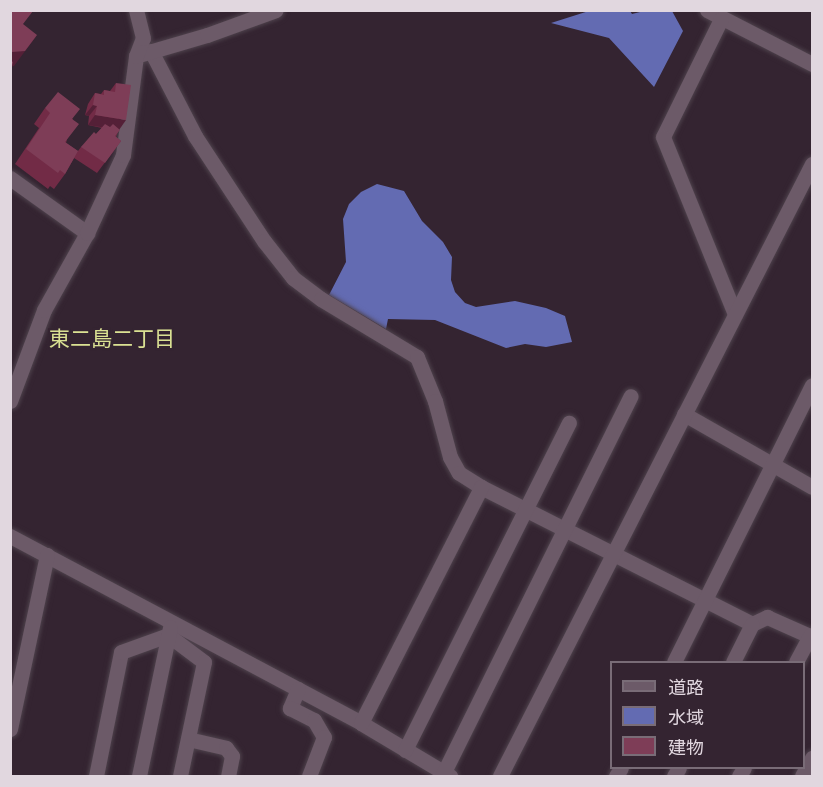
<!DOCTYPE html>
<meta charset="utf-8">
<style>
body{margin:0}
#map{position:relative;width:823px;height:787px;overflow:hidden;background:#342431;font-family:"Archivo Narrow","Noto Sans JP",sans-serif}
div>[style]{position:absolute}
.water>*{inset:0;background:#636bb2}
.roads{filter:drop-shadow(0 0 2px #4e424c) drop-shadow(0 0 2px #4e424c)}
.minor>*{height:15px;margin:-7.5px;padding:0 7.5px;transform-origin:7.5px;border-radius:7.5px;background:#6c5a68}
.wall>*{inset:0;background:#722b46}
.shaded-wall>*{inset:0;background:#542037}
.building>*{inset:0;background:#7e3d57}
span{translate:-50% -50%;white-space:nowrap;text-align:center;line-height:1.15;-webkit-text-stroke:4.5px #342431;paint-order:stroke}
.neighbourhood-label{font-size:21px;color:#dae193}
.frame{position:absolute;inset:0;border:12px solid #e1d7df;pointer-events:none}
.legend{position:absolute;left:610px;top:661px;width:195px;height:108px;box-sizing:border-box;background:#342431;border:2px solid #796c77;margin:0;padding:8px 10px;list-style:none;font-size:18px;color:#e1d7df}
.legend li{display:flex;align-items:center;gap:12px;height:30px}
.legend b{width:30px;border:2px solid #796c77}
</style>
<div id="map">
<div class="water">
<div style="clip-path:polygon(592px 10px,630px 11px,632px 14px,644px 11px,672px 11px,683px 31px,654px 87px,609px 38px,551px 23px)"></div>
<div style="clip-path:polygon(377px 184px,404px 191px,422px 221px,443px 242px,452px 257px,451px 280px,455px 292px,465px 303px,476px 307px,515px 301px,546px 308px,565px 316px,572px 342px,546px 347px,525px 344px,506px 348px,435px 320px,388px 319px,386px 329px,329px 295px,346px 262px,343px 219px,349px 204px,361px 192px)"></div>
</div>
<div class="roads">
<div class="minor">
<div style="left:707px;top:10px;width:118px;rotate:27.2deg"></div>
<div style="left:721px;top:19px;width:131px;rotate:116.2deg"></div>
<div style="left:663px;top:137px;width:191px;rotate:67.9deg"></div>
<div style="left:151px;top:51px;width:96px;rotate:62.6deg"></div>
<div style="left:195px;top:136px;width:126px;rotate:56.7deg"></div>
<div style="left:264px;top:241px;width:47px;rotate:51.9deg"></div>
<div style="left:293px;top:278px;width:35px;rotate:37deg"></div>
<div style="left:321px;top:299px;width:112px;rotate:31.1deg"></div>
<div style="left:417px;top:357px;width:48px;rotate:67.8deg"></div>
<div style="left:435px;top:401px;width:58px;rotate:75deg"></div>
<div style="left:450px;top:457px;width:18px;rotate:61deg"></div>
<div style="left:459px;top:473px;width:26px;rotate:32deg"></div>
<div style="left:481px;top:487px;width:304px;rotate:26.8deg"></div>
<div style="left:752px;top:624px;width:17px;rotate:-25deg"></div>
<div style="left:767px;top:617px;width:49px;rotate:24deg"></div>
<div style="left:142px;top:54px;width:68px;rotate:-16.3deg"></div>
<div style="left:207px;top:35px;width:73px;rotate:-19.9deg"></div>
<div style="left:10px;top:178px;width:95px;rotate:35.5deg"></div>
<div style="left:10px;top:401px;width:97px;rotate:-69.5deg"></div>
<div style="left:44px;top:310px;width:88px;rotate:-60.8deg"></div>
<div style="left:87px;top:233px;width:86px;rotate:-65.2deg"></div>
<div style="left:123px;top:155px;width:100px;rotate:-82.5deg"></div>
<div style="left:136px;top:56px;width:19px;rotate:-69deg"></div>
<div style="left:143px;top:38px;width:29px;rotate:-104deg"></div>
<div style="left:684px;top:414px;width:147px;rotate:29.7deg"></div>
<div style="left:10px;top:536px;width:398px;rotate:28deg"></div>
<div style="left:361px;top:723px;width:104px;rotate:30.8deg"></div>
<div style="left:674px;top:662px;width:309px;rotate:-63.5deg"></div>
<div style="left:733px;top:662px;width:42px;rotate:-63.4deg"></div>
<div style="left:796px;top:662px;width:30px;rotate:-62deg"></div>
<div style="left:298px;top:689px;width:21px;rotate:113deg"></div>
<div style="left:290px;top:708px;width:27px;rotate:27deg"></div>
<div style="left:314px;top:720px;width:20px;rotate:60deg"></div>
<div style="left:324px;top:737px;width:42px;rotate:111deg"></div>
<div style="left:361px;top:723px;width:265px;rotate:-63deg"></div>
<div style="left:10px;top:729px;width:178px;rotate:-78deg"></div>
<div style="left:188px;top:739px;width:39px;rotate:13deg"></div>
<div style="left:226px;top:748px;width:10px;rotate:53deg"></div>
<div style="left:232px;top:756px;width:20px;rotate:101deg"></div>
<div style="left:405px;top:750px;width:366px;rotate:-63.4deg"></div>
<div style="left:96px;top:776px;width:126px;rotate:-78.6deg"></div>
<div style="left:121px;top:652px;width:50px;rotate:-19.9deg"></div>
<div style="left:168px;top:635px;width:45px;rotate:36.9deg"></div>
<div style="left:204px;top:662px;width:116px;rotate:101.9deg"></div>
<div style="left:139px;top:776px;width:152px;rotate:-78.2deg"></div>
<div style="left:442px;top:776px;width:424px;rotate:-63.6deg"></div>
<div style="left:500px;top:776px;width:687px;rotate:-62.99deg"></div>
<div style="left:616px;top:776px;width:9px;rotate:-58deg"></div>
<div style="left:674px;top:776px;width:9px;rotate:-58deg"></div>
<div style="left:739px;top:776px;width:9px;rotate:-58deg"></div>
<div style="left:802px;top:776px;width:21px;rotate:-61deg"></div>
</div>
</div>
<div class="wall">
<div style="clip-path:polygon(116px 83px,119px 129px,116px 137px,121px 141px,97px 173px,74px 158px,65px 174px,54px 189px,50px 186px,48px 189px,15px 164px,39px 128px,34px 124px,45px 108px,73px 119px,66px 143px,78px 151px,81px 147px,96px 134px,102px 128px,88px 125px,89px 116px,85px 115px,88px 104px,95px 93px,101px 94px,104px 90px,110px 91px)"></div>
</div>
<div class="shaded-wall">
<div style="clip-path:polygon(37px 35px,14px 66px,10px 67px,10px 54px,12px 52px)"></div>
<div style="clip-path:polygon(93px 105px,97px 106px,89px 116px,85px 115px)"></div>
<div style="clip-path:polygon(95px 115px,126px 120px,119px 130px,88px 125px)"></div>
</div>
<div class="building">
<div style="clip-path:polygon(10px 10px,33px 11px,23px 24px,37px 35px,25px 51px,12px 52px,10px 50px)"></div>
<div style="clip-path:polygon(10px 60px,13px 62px,10px 73px)"></div>
<div style="clip-path:polygon(116px 83px,131px 85px,126px 120px,95px 115px,97px 106px,93px 105px,95px 93px,104px 95px,104px 90px,115px 92px)"></div>
<div style="clip-path:polygon(58px 92px,80px 109px,72px 119px,79px 124px,65px 142px,78px 151px,65px 174px,60px 170px,58px 173px,26px 149px,50px 113px,45px 108px)"></div>
<div style="clip-path:polygon(105px 124px,110px 127px,113px 124px,120px 130px,115px 136px,121px 141px,105px 163px,81px 147px,94px 132px,96px 134px)"></div>
</div>
<div class="neighbourhood-label">
<span style="left:112px;top:339px">東二島二丁目</span>
</div>
<div class="frame"></div>
<ul class="legend">
<li><b style="height:8px;background:#6c5a68"></b>道路</li>
<li><b style="height:16px;background:#636bb2"></b>水域</li>
<li><b style="height:16px;background:#7e3d57"></b>建物</li>
</ul>
</div>
